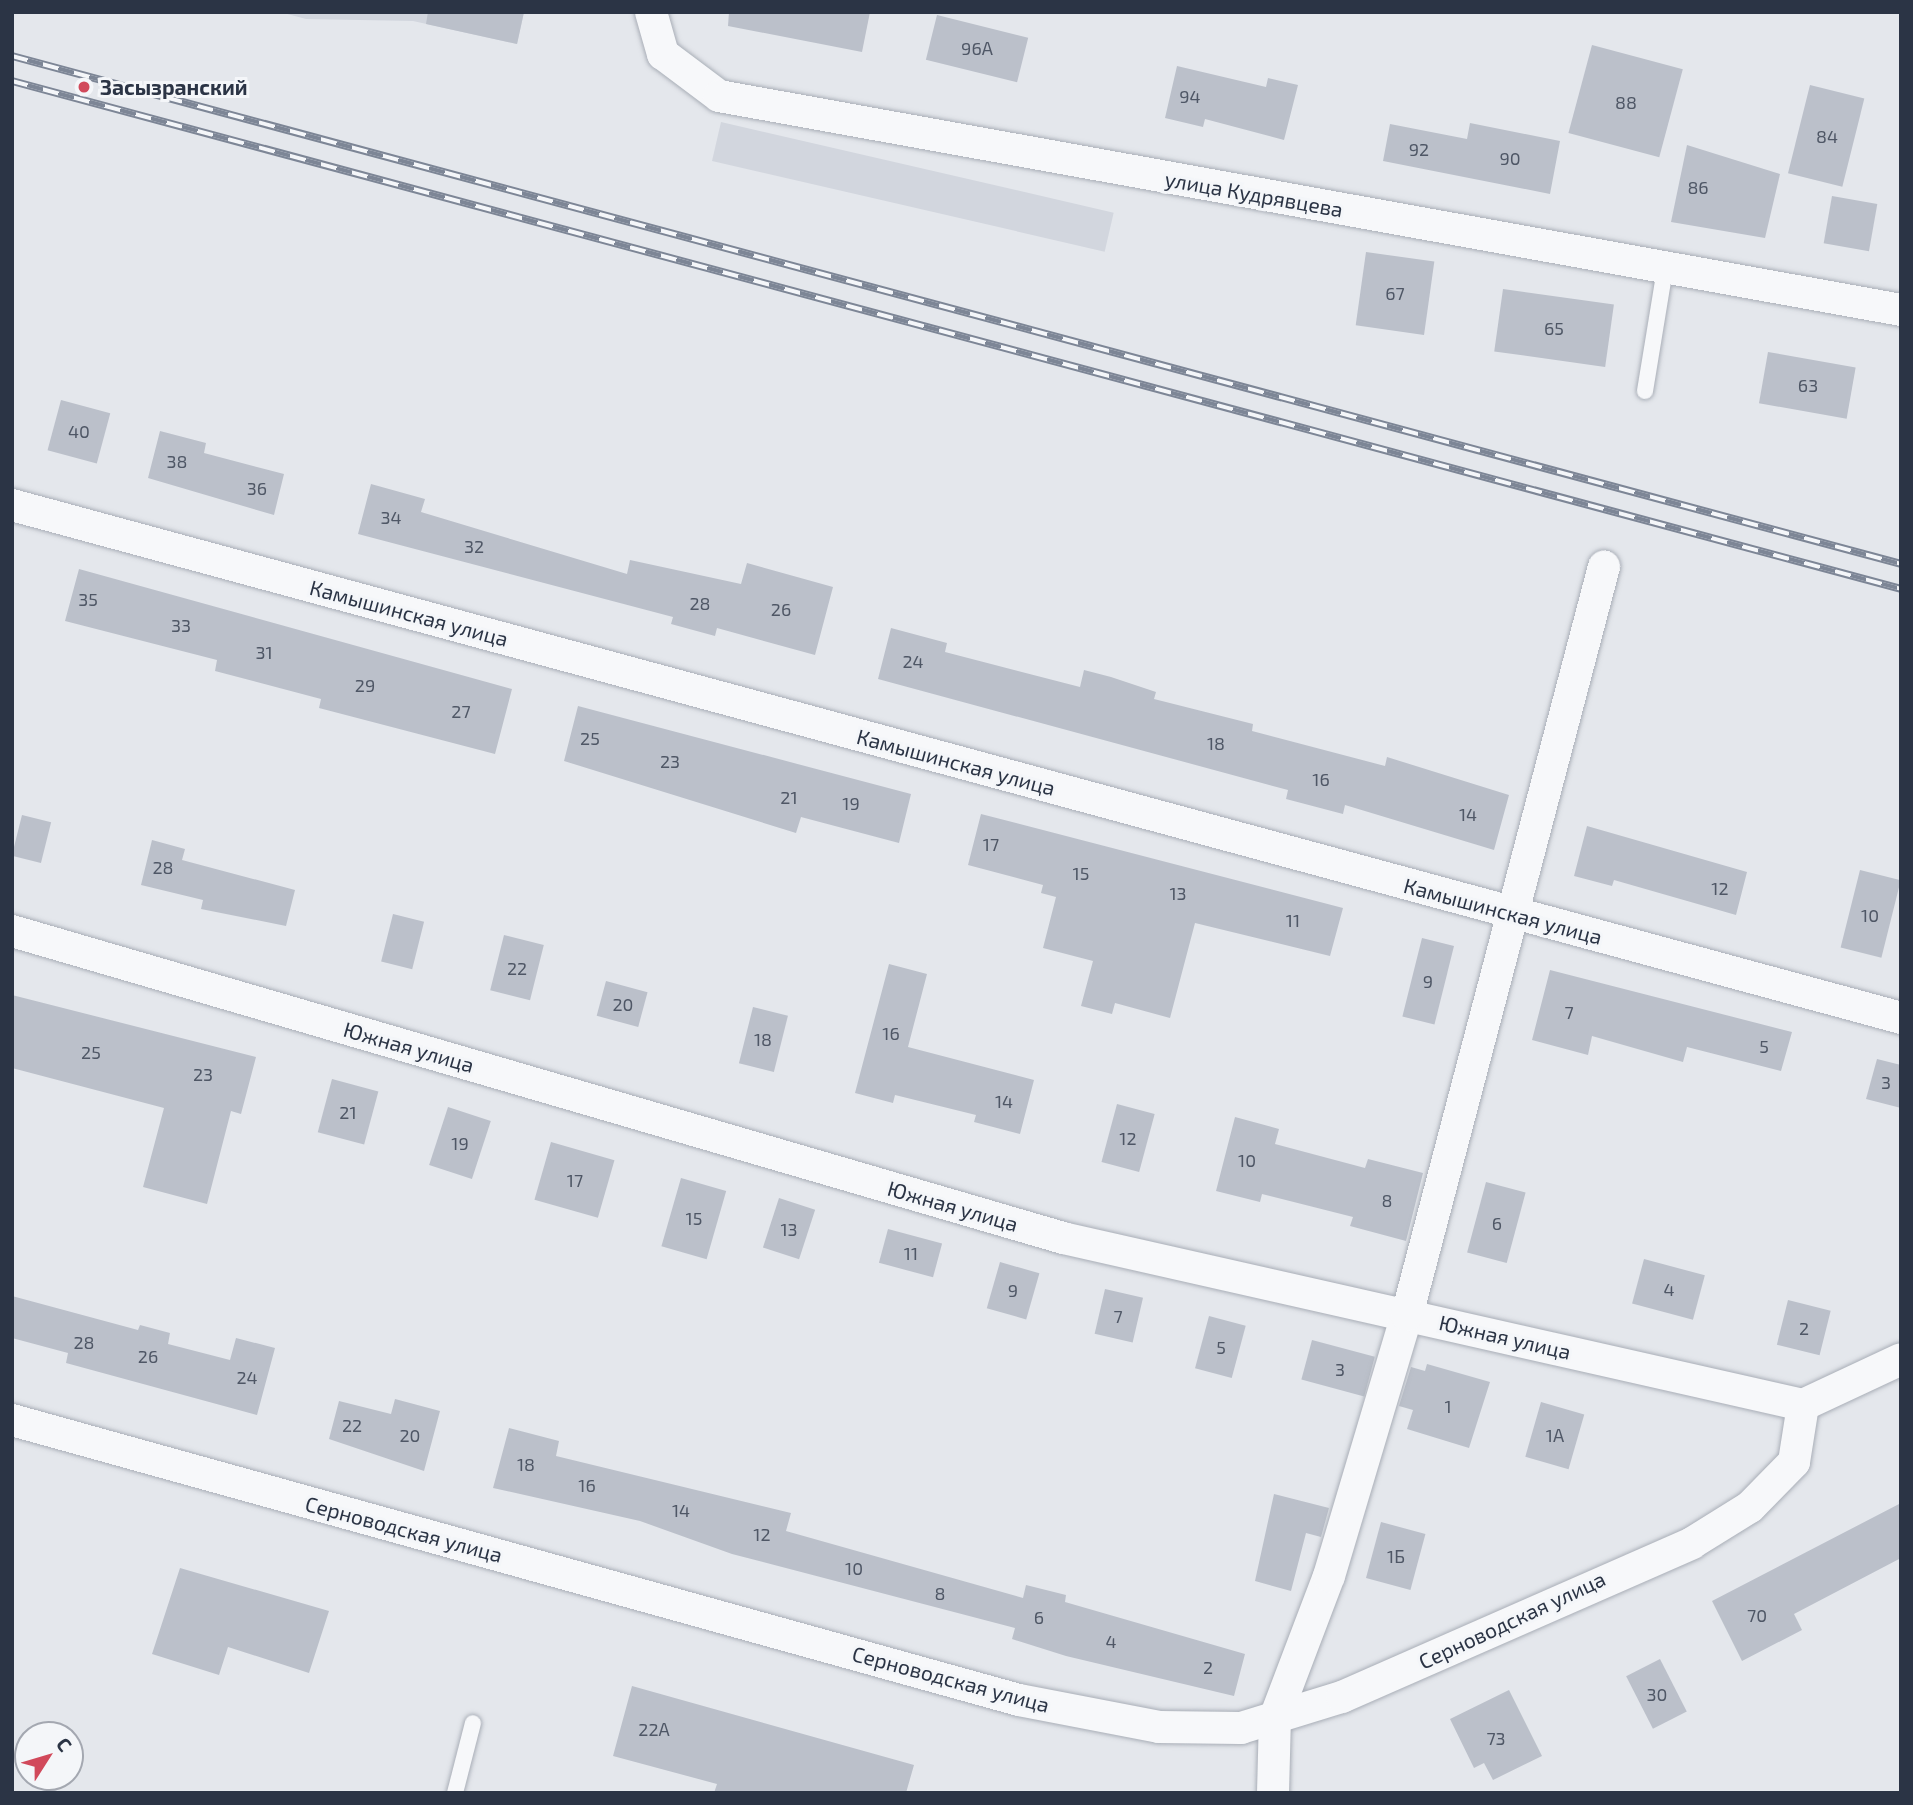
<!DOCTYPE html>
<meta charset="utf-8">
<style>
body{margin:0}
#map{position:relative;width:1913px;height:1805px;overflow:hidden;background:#e4e7ec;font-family:"Exo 2",sans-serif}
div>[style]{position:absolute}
.built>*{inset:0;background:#d2d6de;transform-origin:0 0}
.building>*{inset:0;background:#bbc0ca;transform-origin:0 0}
.roads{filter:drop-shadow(0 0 2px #a9aeb7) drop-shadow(0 0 2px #a9aeb7)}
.service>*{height:16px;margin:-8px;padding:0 8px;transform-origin:8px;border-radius:8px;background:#f7f8fa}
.minor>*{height:32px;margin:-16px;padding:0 16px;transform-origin:16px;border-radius:16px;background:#f7f8fa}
.rail>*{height:8px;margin-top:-4px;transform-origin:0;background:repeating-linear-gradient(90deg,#f4f6f9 0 16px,#7d8696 0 32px);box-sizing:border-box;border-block:2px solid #7d8696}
.dots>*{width:19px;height:19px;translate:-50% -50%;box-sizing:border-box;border:4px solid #f4f6f9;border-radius:50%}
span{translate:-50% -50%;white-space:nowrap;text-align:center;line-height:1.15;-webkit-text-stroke:6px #f4f6f9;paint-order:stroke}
.number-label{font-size:18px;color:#4f5766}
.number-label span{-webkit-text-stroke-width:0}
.poi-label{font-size:21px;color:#2b3445;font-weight:700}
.left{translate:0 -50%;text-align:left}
.street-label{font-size:21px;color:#2b3445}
.frame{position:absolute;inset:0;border:14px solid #2b3445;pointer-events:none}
.north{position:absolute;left:14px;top:1721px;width:70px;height:70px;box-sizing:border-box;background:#f4f6f9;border:2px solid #a4a8b1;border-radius:50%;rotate:53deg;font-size:19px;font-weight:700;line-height:28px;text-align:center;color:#2b3445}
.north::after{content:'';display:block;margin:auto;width:24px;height:32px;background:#d1495b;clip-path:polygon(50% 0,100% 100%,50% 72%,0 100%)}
</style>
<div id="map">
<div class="built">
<div style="clip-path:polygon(280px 12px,524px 12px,517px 44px,413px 21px,306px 19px)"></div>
<div style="left:721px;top:122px;width:403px;height:40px;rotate:13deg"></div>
</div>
<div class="building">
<div style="clip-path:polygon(428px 12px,524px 12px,517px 44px,426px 24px)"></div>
<div style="clip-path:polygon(729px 12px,870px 12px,862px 52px,728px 26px)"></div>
<div style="left:937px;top:15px;width:94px;height:46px;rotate:14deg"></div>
<div style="left:1592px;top:45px;width:94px;height:91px;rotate:15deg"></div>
<div style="clip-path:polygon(1177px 66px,1266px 87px,1268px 78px,1298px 85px,1284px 140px,1205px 119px,1203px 127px,1165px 118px)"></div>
<div style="left:1810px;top:85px;width:56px;height:91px;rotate:14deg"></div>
<div style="clip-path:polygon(1470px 123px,1560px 141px,1550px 194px,1383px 161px,1390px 124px,1467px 139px)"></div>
<div style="clip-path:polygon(1687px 145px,1780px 174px,1765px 238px,1671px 222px)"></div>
<div style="left:1832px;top:196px;width:46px;height:48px;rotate:10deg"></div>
<div style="left:1366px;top:252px;width:69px;height:74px;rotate:8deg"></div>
<div style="left:1503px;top:289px;width:112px;height:63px;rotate:8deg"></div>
<div style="left:1768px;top:352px;width:89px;height:52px;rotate:10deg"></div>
<div style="left:61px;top:400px;width:51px;height:52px;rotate:15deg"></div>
<div style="clip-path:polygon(160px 431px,206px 443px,204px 453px,284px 474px,274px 515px,148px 478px)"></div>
<div style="clip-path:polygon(371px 484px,425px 499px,421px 512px,627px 574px,630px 560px,741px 584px,747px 563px,833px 587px,815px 655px,717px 628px,715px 636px,671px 624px,673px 617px,358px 534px)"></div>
<div style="clip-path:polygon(79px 569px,512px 689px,495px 754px,319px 708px,321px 699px,215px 671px,217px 660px,65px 621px)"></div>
<div style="clip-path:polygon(891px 628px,947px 643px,945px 652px,1080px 687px,1084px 670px,1111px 677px,1156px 692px,1154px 699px,1253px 724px,1252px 731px,1385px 766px,1387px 757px,1509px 795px,1494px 850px,1345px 805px,1343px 814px,1286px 799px,1288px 790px,878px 679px)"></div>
<div style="clip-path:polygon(578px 706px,911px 794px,899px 843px,801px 817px,796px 833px,564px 761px)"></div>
<div style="clip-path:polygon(981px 814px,1343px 908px,1330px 956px,1195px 923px,1170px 1018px,1115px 1003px,1112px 1014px,1081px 1006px,1093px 961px,1043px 948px,1056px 897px,1041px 893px,1043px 885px,968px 865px)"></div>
<div style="left:22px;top:815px;width:30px;height:42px;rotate:14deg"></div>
<div style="clip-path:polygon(1587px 826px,1747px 872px,1736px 915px,1614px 880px,1612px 886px,1574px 876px)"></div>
<div style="clip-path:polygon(152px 840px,185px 849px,182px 860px,295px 890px,286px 926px,201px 909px,203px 900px,141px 885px)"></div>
<div style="left:1860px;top:870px;width:42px;height:80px;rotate:14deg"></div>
<div style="left:393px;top:914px;width:32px;height:49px;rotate:14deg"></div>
<div style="left:504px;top:935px;width:41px;height:57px;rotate:14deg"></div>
<div style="left:1422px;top:938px;width:33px;height:81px;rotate:14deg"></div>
<div style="clip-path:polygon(889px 964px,927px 974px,908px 1047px,1034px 1080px,1020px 1134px,974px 1122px,976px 1115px,895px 1095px,893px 1103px,855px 1093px)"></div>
<div style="clip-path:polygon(1550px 970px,1792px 1032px,1781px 1071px,1687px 1047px,1683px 1062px,1592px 1036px,1588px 1055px,1532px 1040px)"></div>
<div style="left:606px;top:981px;width:43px;height:36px;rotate:15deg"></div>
<div style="clip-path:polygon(12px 995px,256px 1057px,241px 1114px,231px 1111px,207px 1204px,143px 1187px,164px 1108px,12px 1068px)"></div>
<div style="left:753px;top:1007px;width:36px;height:58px;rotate:14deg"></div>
<div style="clip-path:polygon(1877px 1059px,1901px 1065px,1901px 1108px,1866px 1099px)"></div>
<div style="left:332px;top:1079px;width:48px;height:55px;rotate:15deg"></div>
<div style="left:1117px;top:1104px;width:39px;height:60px;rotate:15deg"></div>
<div style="left:448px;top:1107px;width:45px;height:61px;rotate:18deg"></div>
<div style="clip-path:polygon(1235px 1117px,1279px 1129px,1275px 1144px,1365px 1168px,1368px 1159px,1423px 1173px,1406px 1241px,1350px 1226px,1353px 1217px,1262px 1194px,1260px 1202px,1216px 1191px)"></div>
<div style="left:551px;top:1142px;width:66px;height:60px;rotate:16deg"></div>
<div style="left:681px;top:1178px;width:47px;height:71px;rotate:16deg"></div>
<div style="left:1486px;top:1182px;width:41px;height:73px;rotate:15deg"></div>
<div style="left:779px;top:1198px;width:38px;height:52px;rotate:18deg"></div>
<div style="left:888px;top:1229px;width:56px;height:35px;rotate:15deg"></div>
<div style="left:1644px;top:1259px;width:63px;height:46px;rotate:15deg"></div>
<div style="left:1000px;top:1262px;width:41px;height:48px;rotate:16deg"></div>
<div style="left:1105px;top:1289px;width:39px;height:46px;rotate:13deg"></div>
<div style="clip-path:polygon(12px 1296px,138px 1330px,140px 1325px,170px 1333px,168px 1344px,230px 1360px,236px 1338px,275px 1348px,257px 1415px,66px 1363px,68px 1353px,12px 1338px)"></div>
<div style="left:1788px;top:1300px;width:44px;height:46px;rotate:14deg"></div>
<div style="left:1209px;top:1316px;width:38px;height:54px;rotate:15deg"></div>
<div style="left:1312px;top:1340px;width:65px;height:41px;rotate:15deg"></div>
<div style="clip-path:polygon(1427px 1364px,1490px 1382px,1469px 1448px,1407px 1429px,1413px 1410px,1399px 1406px,1411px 1367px,1425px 1371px)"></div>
<div style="clip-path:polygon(395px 1399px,440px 1411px,424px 1471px,329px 1439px,339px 1401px,391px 1414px)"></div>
<div style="left:1541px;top:1402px;width:45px;height:57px;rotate:16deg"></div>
<div style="clip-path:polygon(509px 1428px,559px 1441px,556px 1456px,791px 1513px,786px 1531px,1023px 1598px,1026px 1585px,1066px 1595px,1065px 1602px,1245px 1654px,1234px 1696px,1066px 1656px,1012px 1639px,1015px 1628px,732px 1554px,640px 1521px,493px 1488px)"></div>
<div style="clip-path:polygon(1274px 1494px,1329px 1508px,1321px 1537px,1306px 1533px,1291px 1591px,1255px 1581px)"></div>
<div style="clip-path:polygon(1901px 1503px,1901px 1558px,1794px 1614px,1802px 1630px,1742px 1661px,1712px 1601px)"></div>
<div style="left:1381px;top:1522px;width:46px;height:58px;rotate:15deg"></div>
<div style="clip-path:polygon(180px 1568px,329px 1611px,309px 1673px,228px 1647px,219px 1675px,152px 1654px)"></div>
<div style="left:1660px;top:1659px;width:59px;height:38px;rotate:63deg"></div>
<div style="clip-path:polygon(632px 1686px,914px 1765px,906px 1793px,714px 1793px,717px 1784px,613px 1756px)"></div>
<div style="clip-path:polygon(1509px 1690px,1542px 1756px,1493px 1780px,1484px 1763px,1474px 1768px,1450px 1719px)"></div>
</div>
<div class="roads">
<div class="service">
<div style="left:1645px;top:391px;width:124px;rotate:-80.7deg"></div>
<div style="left:455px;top:1793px;width:72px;rotate:-75.6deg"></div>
</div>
<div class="minor">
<div style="left:651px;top:12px;width:44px;rotate:74.1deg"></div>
<div style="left:663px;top:54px;width:70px;rotate:36.9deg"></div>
<div style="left:719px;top:96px;width:1201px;rotate:10.26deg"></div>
<div style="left:12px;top:505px;width:1957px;rotate:15.19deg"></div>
<div style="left:12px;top:931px;width:1095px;rotate:16.28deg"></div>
<div style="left:1063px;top:1238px;width:759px;rotate:12.72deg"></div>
<div style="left:1803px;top:1405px;width:108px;rotate:-25.1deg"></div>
<div style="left:12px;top:1420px;width:1045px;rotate:15.54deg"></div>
<div style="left:1019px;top:1700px;width:143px;rotate:10.9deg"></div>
<div style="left:1159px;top:1727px;width:82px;rotate:0.7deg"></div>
<div style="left:1241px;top:1728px;width:106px;rotate:-17.1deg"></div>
<div style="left:1342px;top:1697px;width:382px;rotate:-23.7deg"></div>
<div style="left:1692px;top:1543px;width:68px;rotate:-31.8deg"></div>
<div style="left:1750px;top:1507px;width:63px;rotate:-45.6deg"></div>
<div style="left:1794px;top:1462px;width:58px;rotate:-81deg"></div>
<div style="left:1273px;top:1793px;width:75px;rotate:-88.5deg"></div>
<div style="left:1275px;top:1718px;width:152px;rotate:-69.2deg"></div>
<div style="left:1329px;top:1576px;width:272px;rotate:-73.4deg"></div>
<div style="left:1407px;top:1315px;width:774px;rotate:-75.25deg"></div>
</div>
</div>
<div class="rail">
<div style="left:12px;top:56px;width:1956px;rotate:15.05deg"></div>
<div style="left:12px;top:81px;width:1956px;rotate:15.05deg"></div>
</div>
<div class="dots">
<div style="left:84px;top:87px;background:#d1495b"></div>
</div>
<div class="number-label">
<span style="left:977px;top:48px">96А</span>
<span style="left:1190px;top:96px">94</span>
<span style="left:1626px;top:102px">88</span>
<span style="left:1827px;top:136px">84</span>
<span style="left:1419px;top:149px">92</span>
<span style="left:1510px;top:158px">90</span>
<span style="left:1698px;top:187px">86</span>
<span style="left:1395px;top:293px">67</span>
<span style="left:1554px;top:328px">65</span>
<span style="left:1808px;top:385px">63</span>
<span style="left:79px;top:431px">40</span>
<span style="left:177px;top:461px">38</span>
<span style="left:257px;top:488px">36</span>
<span style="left:391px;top:517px">34</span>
<span style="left:474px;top:546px">32</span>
<span style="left:88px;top:599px">35</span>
<span style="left:700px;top:603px">28</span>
<span style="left:781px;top:609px">26</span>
<span style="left:181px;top:625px">33</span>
<span style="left:264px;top:652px">31</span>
<span style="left:913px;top:661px">24</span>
<span style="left:365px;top:685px">29</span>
<span style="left:461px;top:711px">27</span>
<span style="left:590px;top:738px">25</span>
<span style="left:1216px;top:743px">18</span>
<span style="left:670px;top:761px">23</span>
<span style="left:1321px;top:779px">16</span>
<span style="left:789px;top:797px">21</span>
<span style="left:851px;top:803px">19</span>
<span style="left:1468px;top:814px">14</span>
<span style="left:991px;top:844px">17</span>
<span style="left:163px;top:867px">28</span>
<span style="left:1081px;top:873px">15</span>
<span style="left:1720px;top:888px">12</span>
<span style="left:1178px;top:893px">13</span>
<span style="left:1870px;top:915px">10</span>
<span style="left:1293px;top:920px">11</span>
<span style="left:517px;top:968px">22</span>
<span style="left:1428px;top:981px">9</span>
<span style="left:623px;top:1004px">20</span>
<span style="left:1569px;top:1012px">7</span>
<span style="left:891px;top:1033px">16</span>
<span style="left:763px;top:1039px">18</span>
<span style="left:1764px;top:1046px">5</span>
<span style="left:91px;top:1052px">25</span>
<span style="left:203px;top:1074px">23</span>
<span style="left:1886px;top:1082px">3</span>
<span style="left:1004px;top:1101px">14</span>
<span style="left:348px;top:1112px">21</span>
<span style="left:1128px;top:1138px">12</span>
<span style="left:460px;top:1143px">19</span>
<span style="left:1247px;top:1160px">10</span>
<span style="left:575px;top:1180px">17</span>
<span style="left:1387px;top:1200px">8</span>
<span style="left:694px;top:1218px">15</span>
<span style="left:1497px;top:1223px">6</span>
<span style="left:789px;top:1229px">13</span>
<span style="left:911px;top:1253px">11</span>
<span style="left:1669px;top:1289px">4</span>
<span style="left:1013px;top:1290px">9</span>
<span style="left:1118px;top:1316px">7</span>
<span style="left:1804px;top:1328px">2</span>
<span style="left:84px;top:1342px">28</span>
<span style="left:1221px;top:1347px">5</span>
<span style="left:148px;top:1356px">26</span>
<span style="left:1340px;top:1369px">3</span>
<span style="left:247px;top:1377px">24</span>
<span style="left:1448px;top:1406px">1</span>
<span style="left:352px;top:1425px">22</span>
<span style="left:410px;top:1435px">20</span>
<span style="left:1555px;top:1435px">1А</span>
<span style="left:526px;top:1464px">18</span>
<span style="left:587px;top:1485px">16</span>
<span style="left:681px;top:1510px">14</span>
<span style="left:762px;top:1534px">12</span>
<span style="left:1396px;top:1556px">1Б</span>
<span style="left:854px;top:1568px">10</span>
<span style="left:940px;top:1593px">8</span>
<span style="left:1757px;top:1615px">70</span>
<span style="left:1039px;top:1617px">6</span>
<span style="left:1111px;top:1641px">4</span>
<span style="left:1208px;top:1667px">2</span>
<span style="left:1657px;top:1694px">30</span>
<span style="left:654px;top:1729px">22А</span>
<span style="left:1496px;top:1738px">73</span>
</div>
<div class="poi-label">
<span class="left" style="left:100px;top:87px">Засызранский</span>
</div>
<div class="street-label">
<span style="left:1254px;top:194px;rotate:10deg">улица Кудрявцева</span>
<span style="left:409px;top:613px;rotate:15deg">Камышинская улица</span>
<span style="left:956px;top:762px;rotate:15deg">Камышинская улица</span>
<span style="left:1503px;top:911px;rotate:15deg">Камышинская улица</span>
<span style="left:409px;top:1047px;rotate:16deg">Южная улица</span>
<span style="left:953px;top:1206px;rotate:16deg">Южная улица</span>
<span style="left:1505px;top:1337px;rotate:13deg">Южная улица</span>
<span style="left:404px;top:1529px;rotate:15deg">Серноводская улица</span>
<span style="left:1512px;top:1620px;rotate:-25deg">Серноводская улица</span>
<span style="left:951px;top:1679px;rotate:15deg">Серноводская улица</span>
</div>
<div class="frame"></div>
<div class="north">С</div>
</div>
